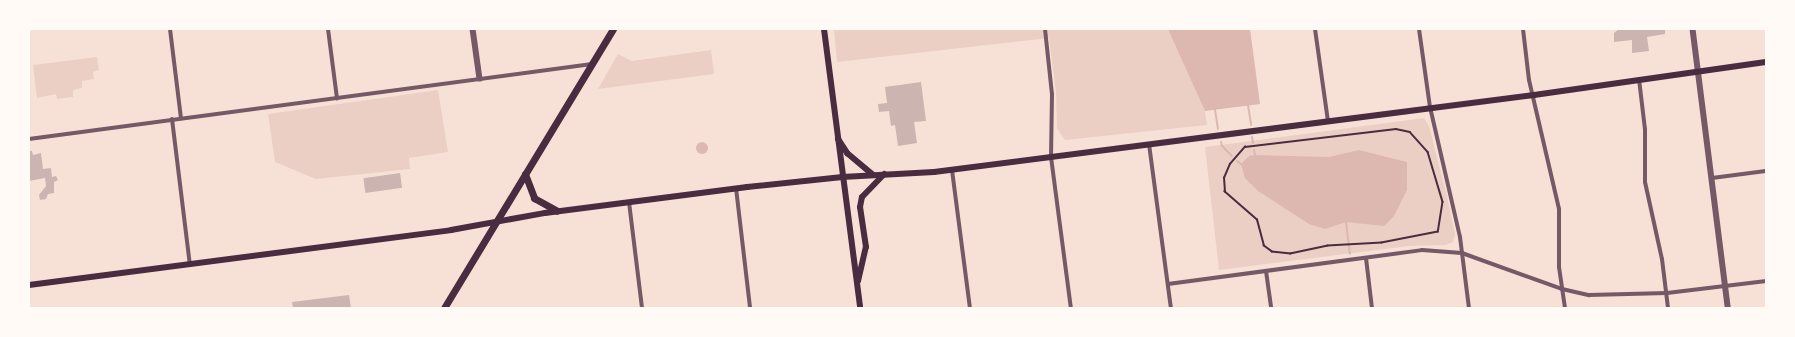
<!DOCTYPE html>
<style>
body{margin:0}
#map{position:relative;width:1795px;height:337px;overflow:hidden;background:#f7e1d7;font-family:Barlow,sans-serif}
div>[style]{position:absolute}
.green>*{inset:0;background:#ebcfc5}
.water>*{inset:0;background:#dcb8b0}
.round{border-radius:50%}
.stream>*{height:2px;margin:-1px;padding:0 1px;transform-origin:1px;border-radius:1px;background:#dcb8b0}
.building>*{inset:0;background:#ccb4b1;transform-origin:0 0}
.path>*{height:1.5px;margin:-0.75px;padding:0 0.75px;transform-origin:0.75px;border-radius:0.75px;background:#4a2c40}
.minor>*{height:4px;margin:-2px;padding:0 2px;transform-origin:2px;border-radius:2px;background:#755966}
.tertiary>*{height:5.5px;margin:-2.75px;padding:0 2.75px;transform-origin:2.75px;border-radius:2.75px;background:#755966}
.secondary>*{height:6px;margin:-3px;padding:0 3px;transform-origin:3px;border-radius:3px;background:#4a2c40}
.primary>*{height:7px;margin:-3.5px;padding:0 3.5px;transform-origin:3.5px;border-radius:3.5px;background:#4a2c40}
span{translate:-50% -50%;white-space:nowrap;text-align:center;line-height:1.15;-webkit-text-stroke:4px #fffaf5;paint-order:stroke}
.frame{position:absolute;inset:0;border:30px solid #fffaf5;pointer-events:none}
</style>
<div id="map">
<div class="green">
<div style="clip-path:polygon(834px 29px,1170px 29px,1205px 111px,1207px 125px,1065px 140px,1057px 128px,1056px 92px,1049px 38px,837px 62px)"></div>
<div style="clip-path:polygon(711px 50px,714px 74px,598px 89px,618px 54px,632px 61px)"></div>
<div style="clip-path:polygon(97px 57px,99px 70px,93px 72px,94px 79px,82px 81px,82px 88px,73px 90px,73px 97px,57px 99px,56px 94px,37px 98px,33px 65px)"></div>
<div style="clip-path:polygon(438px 90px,448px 152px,409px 158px,410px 169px,316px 179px,275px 162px,268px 114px)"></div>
<div style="clip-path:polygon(1424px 118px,1429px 126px,1447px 196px,1455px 234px,1453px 242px,1446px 245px,1409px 246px,1219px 270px,1205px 147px)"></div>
</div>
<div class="water">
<div style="clip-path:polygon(1168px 29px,1250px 29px,1260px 104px,1205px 111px)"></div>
<div class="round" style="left:696px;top:142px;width:12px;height:12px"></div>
<div style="clip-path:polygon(1359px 150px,1407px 162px,1407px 190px,1394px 216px,1384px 226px,1346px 222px,1325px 229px,1309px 224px,1258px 191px,1245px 178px,1241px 164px,1249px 156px,1255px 155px,1329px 157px)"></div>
</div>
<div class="stream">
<div style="left:1248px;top:105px;width:20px;rotate:81deg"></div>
<div style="left:1215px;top:110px;width:19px;rotate:81deg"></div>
<div style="left:1252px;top:137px;width:6px;rotate:81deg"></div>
<div style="left:1221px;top:142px;width:4px;rotate:76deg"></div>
<div style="left:1222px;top:146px;width:14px;rotate:45deg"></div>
<div style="left:1254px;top:150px;width:5px;rotate:79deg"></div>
<div style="left:1237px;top:161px;width:5px;rotate:37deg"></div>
<div style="left:1346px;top:222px;width:32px;rotate:83deg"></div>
</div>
<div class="building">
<div style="clip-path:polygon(1619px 29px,1665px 29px,1665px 34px,1647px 37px,1649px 51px,1632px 53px,1632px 40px,1614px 42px,1614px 33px)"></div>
<div style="clip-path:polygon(921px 82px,926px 121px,914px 122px,917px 143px,898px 146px,895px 125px,891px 126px,889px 111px,879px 112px,878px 104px,887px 103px,885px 87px)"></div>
<div style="clip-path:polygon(29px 151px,32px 151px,33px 155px,41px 153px,43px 169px,51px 168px,52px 177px,56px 176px,58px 180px,54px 182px,54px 193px,48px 194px,46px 199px,40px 200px,39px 195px,46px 186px,45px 178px,29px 181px)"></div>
<div style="left:400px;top:173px;width:15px;height:37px;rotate:82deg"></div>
<div style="clip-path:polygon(349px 295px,351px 308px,293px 308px,292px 302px)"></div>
</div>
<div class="path">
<div style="left:1396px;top:129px;width:14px;rotate:12deg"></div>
<div style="left:1410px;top:132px;width:27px;rotate:48deg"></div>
<div style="left:1428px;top:152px;width:52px;rotate:73.3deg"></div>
<div style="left:1443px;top:202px;width:30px;rotate:99deg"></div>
<div style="left:1438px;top:232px;width:57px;rotate:168.9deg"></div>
<div style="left:1382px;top:243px;width:54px;rotate:176.8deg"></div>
<div style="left:1328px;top:246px;width:38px;rotate:168deg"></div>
<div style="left:1291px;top:254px;width:19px;rotate:-174deg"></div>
<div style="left:1272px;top:252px;width:10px;rotate:-143deg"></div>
<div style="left:1264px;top:246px;width:27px;rotate:-105deg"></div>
<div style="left:1257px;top:220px;width:43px;rotate:-138.8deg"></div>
<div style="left:1225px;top:192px;width:14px;rotate:-94deg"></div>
<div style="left:1224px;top:178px;width:15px;rotate:-67deg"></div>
<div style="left:1230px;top:164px;width:23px;rotate:-49deg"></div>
<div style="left:1245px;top:147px;width:152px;rotate:-6.8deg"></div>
</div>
<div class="minor">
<div style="left:170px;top:29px;width:90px;rotate:83deg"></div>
<div style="left:328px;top:29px;width:70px;rotate:82.6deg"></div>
<div style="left:1045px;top:29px;width:65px;rotate:83.9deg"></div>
<div style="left:1052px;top:94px;width:63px;rotate:90.9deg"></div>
<div style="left:1051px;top:157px;width:152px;rotate:82.5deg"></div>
<div style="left:1315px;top:29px;width:93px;rotate:82deg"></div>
<div style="left:1419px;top:29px;width:79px;rotate:82deg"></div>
<div style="left:1430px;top:107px;width:133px;rotate:77deg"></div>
<div style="left:1460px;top:237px;width:72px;rotate:82.8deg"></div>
<div style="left:1523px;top:29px;width:51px;rotate:83.3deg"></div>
<div style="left:1529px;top:80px;width:132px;rotate:76.9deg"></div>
<div style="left:1559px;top:209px;width:58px;rotate:90deg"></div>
<div style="left:1559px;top:267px;width:41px;rotate:81.7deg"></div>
<div style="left:1639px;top:79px;width:50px;rotate:83.2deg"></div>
<div style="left:1645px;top:129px;width:53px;rotate:90deg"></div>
<div style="left:1645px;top:182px;width:79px;rotate:77.6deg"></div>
<div style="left:1662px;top:259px;width:49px;rotate:83deg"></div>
<div style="left:172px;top:119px;width:147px;rotate:83deg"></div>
<div style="left:29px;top:139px;width:568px;rotate:-7.59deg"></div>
<div style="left:1149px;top:144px;width:165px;rotate:82.4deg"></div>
<div style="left:952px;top:170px;width:139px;rotate:82.6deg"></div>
<div style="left:1712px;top:178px;width:54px;rotate:-7.4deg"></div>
<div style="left:736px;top:188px;width:121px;rotate:83.3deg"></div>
<div style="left:629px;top:202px;width:107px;rotate:83deg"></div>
<div style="left:1366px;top:258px;width:50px;rotate:83.2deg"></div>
<div style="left:1266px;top:271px;width:37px;rotate:82deg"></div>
<div style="left:1168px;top:284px;width:256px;rotate:-7.6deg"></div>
<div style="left:1422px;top:250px;width:40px;rotate:4.3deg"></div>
<div style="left:1462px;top:253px;width:106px;rotate:19.8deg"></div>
<div style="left:1562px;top:289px;width:28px;rotate:13deg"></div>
<div style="left:1589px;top:295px;width:78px;rotate:-1.5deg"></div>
<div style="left:1667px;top:293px;width:100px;rotate:-6.9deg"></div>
</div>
<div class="tertiary">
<div style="left:473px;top:29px;width:50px;rotate:82deg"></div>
<div style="left:1693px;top:29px;width:281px;rotate:82.8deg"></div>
</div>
<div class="secondary">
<div style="left:824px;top:29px;width:281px;rotate:82.6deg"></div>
<div style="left:838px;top:139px;width:17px;rotate:57deg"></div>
<div style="left:847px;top:153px;width:34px;rotate:40deg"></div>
<div style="left:858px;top:281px;width:35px;rotate:-77deg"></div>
<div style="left:866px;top:247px;width:40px;rotate:-98.5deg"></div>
<div style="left:860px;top:207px;width:10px;rotate:-79deg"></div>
<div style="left:862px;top:197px;width:32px;rotate:-46deg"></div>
<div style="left:29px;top:285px;width:426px;rotate:-7.4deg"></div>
<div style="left:451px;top:230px;width:96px;rotate:-10.3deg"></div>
<div style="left:545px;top:213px;width:204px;rotate:-7.3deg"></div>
<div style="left:747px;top:187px;width:96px;rotate:-6deg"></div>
<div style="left:842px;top:177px;width:92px;rotate:-3.1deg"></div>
<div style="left:934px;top:172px;width:605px;rotate:-7.31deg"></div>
<div style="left:1534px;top:95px;width:234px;rotate:-8.1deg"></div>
</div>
<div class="primary">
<div style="left:525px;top:174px;width:26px;rotate:69deg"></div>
<div style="left:534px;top:198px;width:26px;rotate:29deg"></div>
<div style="left:444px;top:308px;width:326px;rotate:-58.8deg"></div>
</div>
<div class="frame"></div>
</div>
